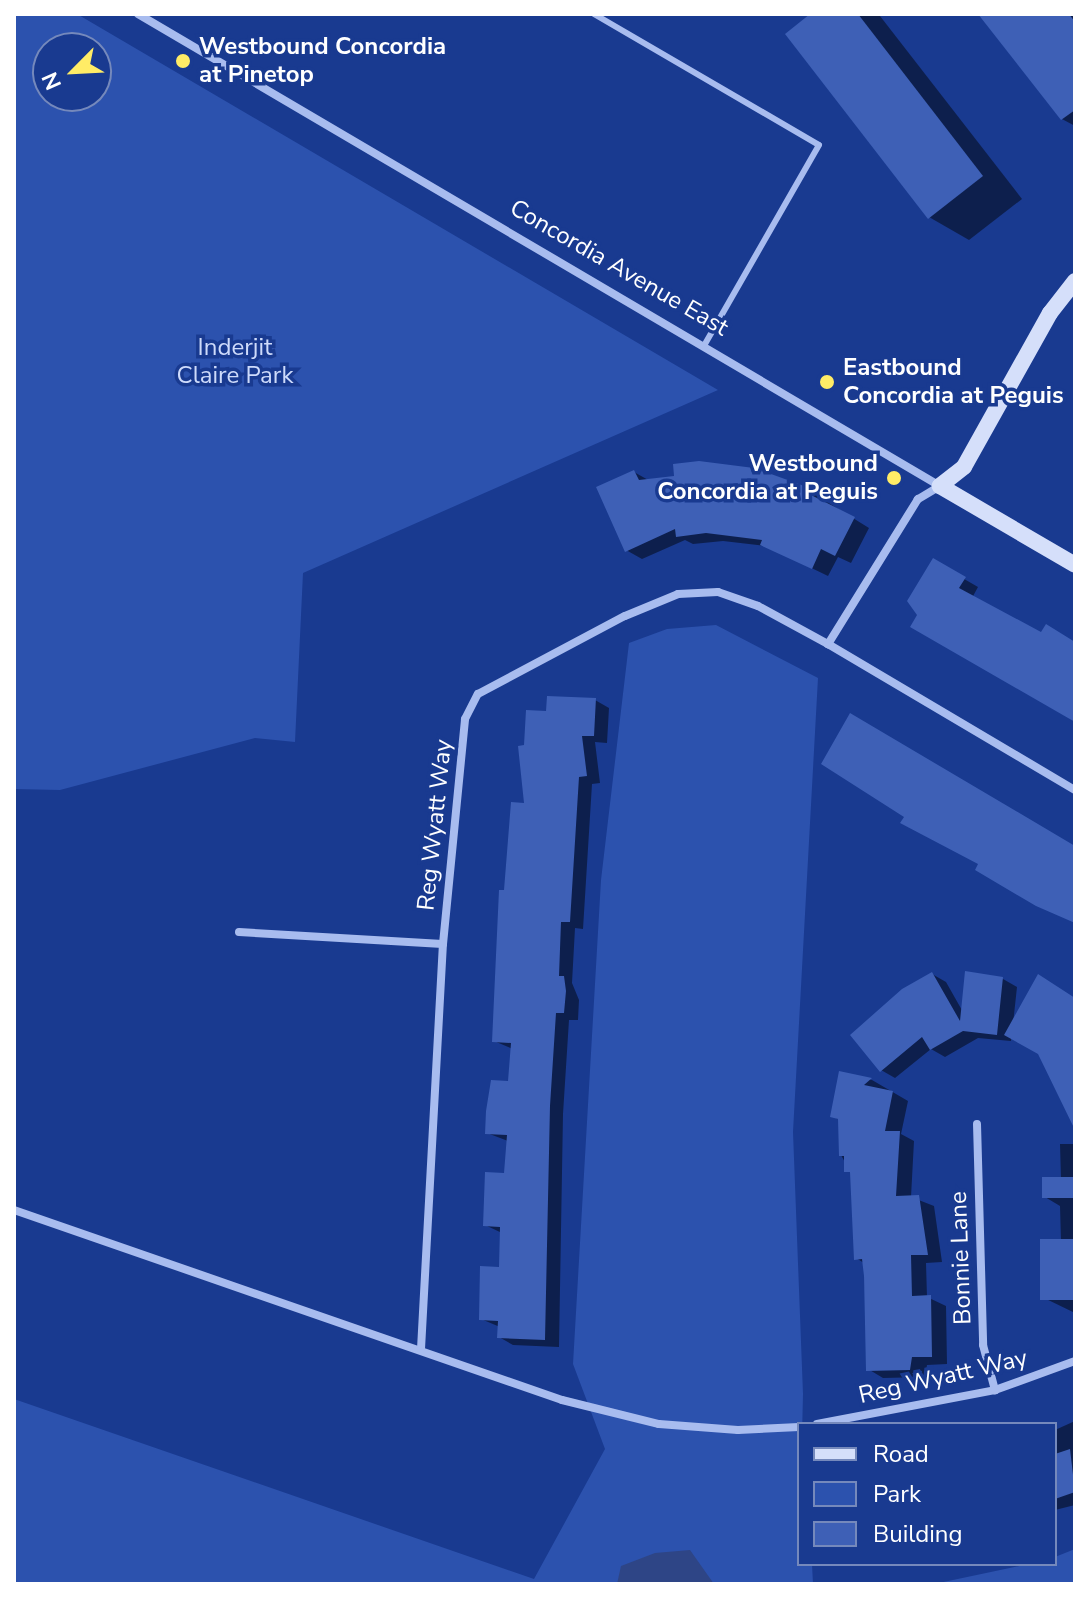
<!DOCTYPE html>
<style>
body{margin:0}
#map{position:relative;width:1089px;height:1598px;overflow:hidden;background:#193a90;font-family:"Nunito Sans",sans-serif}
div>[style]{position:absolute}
.green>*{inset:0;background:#2c52ae}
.water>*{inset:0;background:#2e4586}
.shadow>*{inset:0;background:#0007}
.building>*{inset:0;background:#3e60b6;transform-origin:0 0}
.lane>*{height:6px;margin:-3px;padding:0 3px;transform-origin:3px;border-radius:3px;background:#a8bcef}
.street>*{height:8px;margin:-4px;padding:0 4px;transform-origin:4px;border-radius:4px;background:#a8bcef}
.secondary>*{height:16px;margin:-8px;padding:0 8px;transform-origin:8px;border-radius:8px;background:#d5dffa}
.dots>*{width:22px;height:22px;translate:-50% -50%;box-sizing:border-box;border:4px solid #193a90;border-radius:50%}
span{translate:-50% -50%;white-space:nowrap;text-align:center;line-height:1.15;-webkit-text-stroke:7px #193a90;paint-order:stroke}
.poi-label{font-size:24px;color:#fff;font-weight:700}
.left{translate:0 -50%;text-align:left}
.right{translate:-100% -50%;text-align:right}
.street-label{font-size:24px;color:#fff}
.park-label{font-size:24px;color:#cedbfb}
.frame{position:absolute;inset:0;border:16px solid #fff;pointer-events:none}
.legend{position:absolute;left:797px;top:1422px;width:260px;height:144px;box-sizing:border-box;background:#193a90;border:2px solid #7589bc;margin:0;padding:10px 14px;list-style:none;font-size:24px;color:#fff}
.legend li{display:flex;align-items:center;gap:16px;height:40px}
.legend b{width:40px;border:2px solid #7589bc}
.north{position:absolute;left:32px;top:32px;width:80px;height:80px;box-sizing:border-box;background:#193a90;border:2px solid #7589bc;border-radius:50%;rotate:246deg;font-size:22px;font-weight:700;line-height:32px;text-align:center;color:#fff}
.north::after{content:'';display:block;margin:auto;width:28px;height:36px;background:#ffec66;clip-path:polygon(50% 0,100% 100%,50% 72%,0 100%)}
</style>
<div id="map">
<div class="green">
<div style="clip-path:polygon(evenodd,14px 14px,77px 14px,718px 390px,303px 573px,295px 742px,255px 738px,60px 790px,14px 789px,14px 14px,48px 48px,96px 48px,96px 96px,48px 96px,48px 48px)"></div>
<div style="clip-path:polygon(716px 625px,818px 678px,793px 1132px,803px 1394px,799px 1564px,812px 1564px,813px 1584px,14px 1584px,14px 1399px,534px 1579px,605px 1449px,573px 1364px,601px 880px,629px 643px,667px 629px)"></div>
<div style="clip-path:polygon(1075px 1549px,1075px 1584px,934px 1584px,1029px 1564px,1055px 1564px,1055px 1557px)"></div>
</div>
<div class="water">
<div style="clip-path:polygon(690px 1550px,714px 1584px,617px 1584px,621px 1566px,655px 1553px)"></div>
</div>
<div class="shadow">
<div style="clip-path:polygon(814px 14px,880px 16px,1022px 199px,969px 240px,929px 217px)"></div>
<div style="clip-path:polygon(981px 14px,1075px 14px,1075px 126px,1062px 119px)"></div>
<div style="clip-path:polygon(634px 472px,650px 481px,806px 489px,869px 528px,851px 563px,838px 557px,828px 576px,766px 546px,723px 541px,693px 544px,685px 540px,642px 559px,626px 550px)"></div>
<div style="clip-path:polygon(933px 561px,978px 587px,972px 598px,1042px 635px,1075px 644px,1075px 722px,920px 614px)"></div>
<div style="clip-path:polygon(595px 700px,609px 708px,607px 743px,595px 742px,600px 783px,592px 784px,583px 929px,575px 928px,572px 983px,579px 1000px,578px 1020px,569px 1020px,563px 1114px,559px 1347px,513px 1345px,499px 1337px,500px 1327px,481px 1319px,500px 1269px,502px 1233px,485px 1225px,506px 1175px,508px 1141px,487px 1133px,510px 1083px,513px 1049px,494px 1041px,505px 893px,526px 805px,526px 747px,548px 713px)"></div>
<div style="clip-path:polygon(932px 974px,946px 982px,963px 1012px,1003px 979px,1017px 987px,1013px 1024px,1075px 999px,1075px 1127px,1040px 1053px,1011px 1037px,1011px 1041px,978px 1038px,945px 1057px,931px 1049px,895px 1078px,881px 1070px)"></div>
<div style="clip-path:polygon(841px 1074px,872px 1080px,908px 1101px,901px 1134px,914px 1141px,911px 1197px,934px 1206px,942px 1262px,926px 1263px,927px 1297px,946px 1306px,947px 1364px,927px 1365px,925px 1377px,883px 1378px,868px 1369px,864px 1263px,856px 1258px,852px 1175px,841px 1155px,840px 1120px,832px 1116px)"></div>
<div style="clip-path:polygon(1060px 1144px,1075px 1144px,1075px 1313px,1042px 1297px,1061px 1241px,1060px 1206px,1045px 1197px,1061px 1179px)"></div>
<div style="clip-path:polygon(1075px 1421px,1075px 1505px,1055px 1510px,1055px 1430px)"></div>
</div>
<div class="building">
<div style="clip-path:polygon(810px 14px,858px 14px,983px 176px,928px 219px,785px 34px)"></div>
<div style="clip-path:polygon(978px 14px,1069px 14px,1075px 22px,1075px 110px,1061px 120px)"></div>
<div style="clip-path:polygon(699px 461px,754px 468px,807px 487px,805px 492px,855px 517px,835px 556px,821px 549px,812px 569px,760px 545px,762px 540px,706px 533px,676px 537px,675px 529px,625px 552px,596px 487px,634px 470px,639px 480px,674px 476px,673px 464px)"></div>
<div style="clip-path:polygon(933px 558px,966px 577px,959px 588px,1041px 632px,1046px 624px,1075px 642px,1075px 722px,910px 627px,917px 615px,907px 601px)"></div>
<div style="clip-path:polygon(547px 696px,596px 698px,594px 736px,582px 736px,587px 776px,579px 777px,570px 922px,561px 922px,559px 976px,564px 976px,566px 991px,564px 1013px,556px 1013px,550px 1106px,545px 1340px,497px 1338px,498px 1321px,479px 1320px,480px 1266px,499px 1267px,500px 1227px,483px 1226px,485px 1172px,504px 1173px,507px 1135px,485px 1134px,486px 1111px,491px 1080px,508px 1081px,511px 1043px,492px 1042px,499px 890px,504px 890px,511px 802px,524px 803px,518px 746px,524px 745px,526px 710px,546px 711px)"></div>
<div style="clip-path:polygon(850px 713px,1075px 846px,1075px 923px,1036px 906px,975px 870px,978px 864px,900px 823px,904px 817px,821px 764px)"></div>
<div style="clip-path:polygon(965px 971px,1003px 977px,997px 1035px,963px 1031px,930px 1050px,922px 1037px,880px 1072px,850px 1035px,902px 989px,932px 972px,960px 1021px)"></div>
<div style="clip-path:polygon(1038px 974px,1075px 998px,1075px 1130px,1038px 1054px,1004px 1035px)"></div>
<div style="clip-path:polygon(839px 1071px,872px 1078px,864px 1085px,893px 1091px,885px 1131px,900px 1131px,896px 1196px,919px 1195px,928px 1255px,911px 1255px,912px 1296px,931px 1295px,932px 1357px,912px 1357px,910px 1370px,866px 1371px,864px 1276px,862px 1259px,854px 1260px,850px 1172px,844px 1172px,844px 1156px,839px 1156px,838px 1119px,830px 1117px)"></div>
<div style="left:1075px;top:1177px;width:21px;height:33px;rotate:90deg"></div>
<div style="left:1075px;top:1239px;width:61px;height:35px;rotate:90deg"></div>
<div style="clip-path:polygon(1070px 1449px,1075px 1492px,1055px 1499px,1055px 1454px)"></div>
</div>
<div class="lane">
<div style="left:594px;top:14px;width:260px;rotate:30.2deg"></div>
<div style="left:819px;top:145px;width:232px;rotate:119.8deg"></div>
</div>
<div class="street">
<div style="left:138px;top:14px;width:931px;rotate:30.48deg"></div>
<div style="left:940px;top:486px;width:26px;rotate:149deg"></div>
<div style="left:918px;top:499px;width:171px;rotate:121.8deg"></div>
<div style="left:239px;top:932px;width:204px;rotate:3.4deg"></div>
<div style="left:977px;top:1124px;width:221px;rotate:88.4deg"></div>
<div style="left:983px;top:1345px;width:47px;rotate:75.1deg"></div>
<div style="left:14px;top:1210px;width:580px;rotate:19.12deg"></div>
<div style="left:562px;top:1400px;width:100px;rotate:13.9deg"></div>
<div style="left:659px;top:1424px;width:79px;rotate:4.3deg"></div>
<div style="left:738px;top:1430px;width:61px;rotate:-2.8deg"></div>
<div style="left:421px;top:1349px;width:406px;rotate:-86.9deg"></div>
<div style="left:443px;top:944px;width:226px;rotate:-84.4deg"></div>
<div style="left:465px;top:719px;width:28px;rotate:-63deg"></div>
<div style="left:478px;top:694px;width:166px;rotate:-28deg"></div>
<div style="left:625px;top:616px;width:57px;rotate:-22.5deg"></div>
<div style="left:678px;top:594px;width:40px;rotate:-2.9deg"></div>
<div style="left:718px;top:592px;width:42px;rotate:19.3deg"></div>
<div style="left:758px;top:606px;width:80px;rotate:28.5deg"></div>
<div style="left:828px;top:644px;width:287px;rotate:30.6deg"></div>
<div style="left:817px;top:1424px;width:181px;rotate:-10.8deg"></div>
<div style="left:995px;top:1390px;width:85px;rotate:-19.9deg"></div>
</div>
<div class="secondary">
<div style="left:1075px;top:281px;width:41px;rotate:128deg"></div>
<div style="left:1050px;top:313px;width:176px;rotate:119.2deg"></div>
<div style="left:964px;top:467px;width:31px;rotate:142deg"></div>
<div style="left:940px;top:486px;width:156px;rotate:30.3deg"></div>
</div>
<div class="dots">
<div style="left:183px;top:61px;background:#ffec66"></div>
<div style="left:827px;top:382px;background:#ffec66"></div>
<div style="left:894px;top:478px;background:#ffec66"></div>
</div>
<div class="poi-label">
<span class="left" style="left:199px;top:61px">Westbound Concordia<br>at Pinetop</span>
<span class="left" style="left:843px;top:382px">Eastbound<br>Concordia at Peguis</span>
<span class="right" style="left:878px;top:478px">Westbound<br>Concordia at Peguis</span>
</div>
<div class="street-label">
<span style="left:619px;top:268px;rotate:30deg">Concordia Avenue East</span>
<span style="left:435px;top:825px;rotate:-84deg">Reg Wyatt Way</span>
<span style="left:961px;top:1258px;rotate:-92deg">Bonnie Lane</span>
<span style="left:943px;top:1377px;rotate:-13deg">Reg Wyatt Way</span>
</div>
<div class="park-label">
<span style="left:235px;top:362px">Inderjit<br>Claire Park</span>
</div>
<div class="frame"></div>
<ul class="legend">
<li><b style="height:10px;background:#d5dffa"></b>Road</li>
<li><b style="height:22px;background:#2c52ae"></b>Park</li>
<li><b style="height:22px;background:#3e60b6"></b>Building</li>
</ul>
<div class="north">N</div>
</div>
